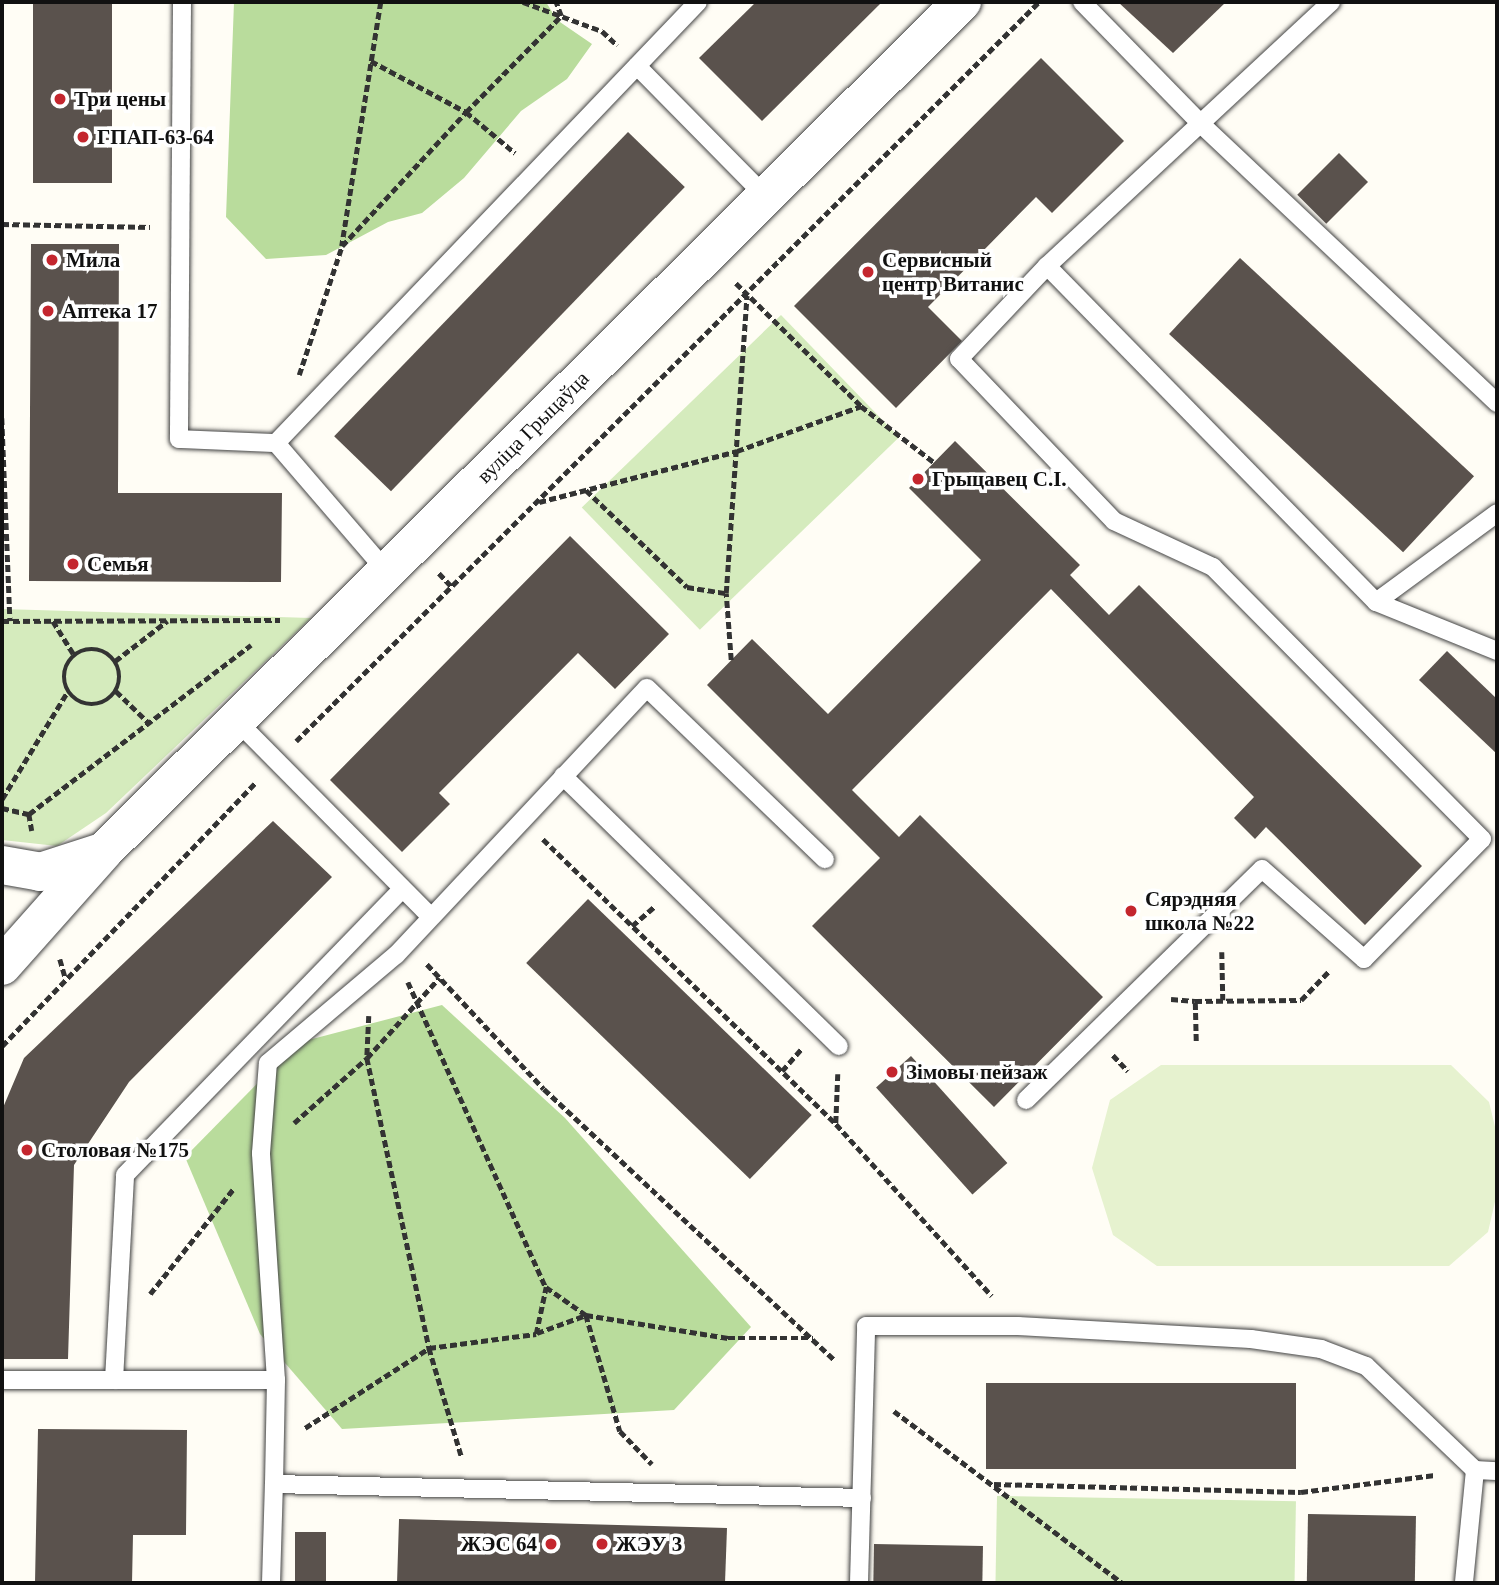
<!DOCTYPE html>
<meta charset="utf-8">
<style>
body{margin:0}
#map{position:relative;width:1499px;height:1585px;overflow:hidden;background:#fffdf5;font-family:Georgia,serif}
div>[style]{position:absolute}
.green>*{inset:0;background:#d5ebbd;transform-origin:0 0}
.forest>*{inset:0;background:#b9dc9c}
.pitch>*{inset:0;background:#e6f2cf}
.building>*{inset:0;background:#5a524d;transform-origin:0 0}
.path>*{height:4.5px;margin-top:-2.25px;transform-origin:0;background:repeating-linear-gradient(90deg,#333 0 7px,transparent 0 10.5px)}
.path>.ring{margin:-2.25px;padding:0;box-sizing:content-box;background:none;border:4.5px solid #333;border-radius:50%}
.roads{filter:drop-shadow(0 0 2px #444) drop-shadow(0 0 2px #444)}
.service>*{height:18px;margin:-9px;padding:0 9px;transform-origin:9px;border-radius:9px;background:#fff}
.tertiary>*{height:38px;margin:-19px;padding:0 19px;transform-origin:19px;border-radius:19px;background:#fff}
.dots>*{width:19px;height:19px;translate:-50% -50%;box-sizing:border-box;border:4px solid #fff;border-radius:50%}
span{translate:-50% -50%;white-space:nowrap;text-align:center;line-height:1.15;-webkit-text-stroke:7px #fff;paint-order:stroke}
.poi-label{font-size:21px;color:#111;font-weight:700}
.left{translate:0 -50%;text-align:left}
.right{translate:-100% -50%;text-align:right}
.street-label{font-size:21px;color:#111}
.frame{position:absolute;inset:0;border:4px solid #111;pointer-events:none}
</style>
<div id="map">
<div class="green">
<div style="left:781px;top:315px;width:170px;height:277px;rotate:46deg"></div>
<div style="clip-path:polygon(2px 609px,311px 618px,106px 813px,57px 846px,2px 840px)"></div>
<div style="left:997px;top:1496px;width:299px;height:87px;rotate:1deg"></div>
</div>
<div class="forest">
<div style="clip-path:polygon(234px 2px,546px 2px,557px 20px,592px 44px,567px 79px,521px 111px,464px 178px,422px 213px,388px 222px,326px 255px,266px 259px,226px 217px)"></div>
<div style="clip-path:polygon(442px 1005px,565px 1118px,751px 1327px,674px 1410px,342px 1429px,260px 1334px,185px 1157px,297px 1043px)"></div>
</div>
<div class="pitch">
<div style="clip-path:polygon(1161px 1065px,1451px 1065px,1489px 1102px,1497px 1135px,1497px 1193px,1488px 1232px,1449px 1266px,1157px 1266px,1113px 1235px,1092px 1168px,1110px 1100px)"></div>
</div>
<div class="building">
<div style="left:33px;top:2px;width:79px;height:181px"></div>
<div style="clip-path:polygon(756px 2px,882px 2px,762px 121px,699px 58px)"></div>
<div style="clip-path:polygon(1118px 2px,1226px 2px,1173px 53px)"></div>
<div style="clip-path:polygon(1041px 58px,1124px 141px,1052px 213px,1036px 197px,928px 307px,962px 341px,896px 408px,794px 306px)"></div>
<div style="left:628px;top:132px;width:79px;height:423px;rotate:44deg"></div>
<div style="left:1339px;top:153px;width:41px;height:59px;rotate:45deg"></div>
<div style="clip-path:polygon(31px 244px,119px 244px,118px 493px,282px 493px,281px 582px,29px 581px)"></div>
<div style="left:1240px;top:258px;width:320px;height:104px;rotate:43deg"></div>
<div style="clip-path:polygon(955px 441px,1080px 565px,1070px 575px,1109px 615px,1139px 585px,1422px 866px,1365px 925px,1266px 827px,1255px 839px,1234px 818px,1254px 797px,1051px 589px,852px 790px,899px 837px,920px 815px,1103px 997px,994px 1107px,812px 926px,880px 858px,707px 685px,752px 639px,828px 714px,981px 560px,909px 488px)"></div>
<div style="clip-path:polygon(570px 536px,669px 634px,615px 689px,578px 653px,439px 793px,450px 804px,402px 852px,330px 780px)"></div>
<div style="clip-path:polygon(1447px 651px,1497px 699px,1497px 754px,1419px 680px)"></div>
<div style="clip-path:polygon(273px 821px,332px 877px,129px 1082px,74px 1165px,68px 1359px,2px 1359px,2px 1110px,24px 1058px)"></div>
<div style="left:588px;top:899px;width:311px;height:89px;rotate:44deg"></div>
<div style="left:911px;top:1056px;width:144px;height:47px;rotate:48deg"></div>
<div style="left:986px;top:1383px;width:310px;height:86px"></div>
<div style="clip-path:polygon(38px 1429px,187px 1430px,186px 1535px,133px 1535px,132px 1583px,35px 1583px)"></div>
<div style="left:1308px;top:1514px;width:108px;height:69px;rotate:1deg"></div>
<div style="clip-path:polygon(399px 1519px,727px 1528px,725px 1583px,397px 1583px)"></div>
<div style="left:295px;top:1532px;width:31px;height:51px"></div>
<div style="left:874px;top:1544px;width:109px;height:39px;rotate:1deg"></div>
</div>
<div class="path">
<div style="left:381px;top:2px;width:247px;rotate:99.1deg"></div>
<div style="left:342px;top:246px;width:183px;rotate:-47.2deg"></div>
<div style="left:466px;top:112px;width:64px;rotate:39.9deg"></div>
<div style="left:523px;top:2px;width:84px;rotate:20.2deg"></div>
<div style="left:602px;top:31px;width:21px;rotate:43deg"></div>
<div style="left:371px;top:61px;width:108px;rotate:28.2deg"></div>
<div style="left:466px;top:112px;width:135px;rotate:-45.3deg"></div>
<div style="left:561px;top:16px;width:15px;rotate:-110deg"></div>
<div style="left:2px;top:224px;width:148px;rotate:1.2deg"></div>
<div style="left:736px;top:283px;width:175px;rotate:44.5deg"></div>
<div style="left:299px;top:375px;width:136px;rotate:-71.6deg"></div>
<div style="left:2px;top:418px;width:203px;rotate:87.7deg"></div>
<div style="left:586px;top:490px;width:140px;rotate:43.8deg"></div>
<div style="left:687px;top:587px;width:39px;rotate:9deg"></div>
<div style="left:539px;top:502px;width:204px;rotate:-14.4deg"></div>
<div style="left:737px;top:451px;width:132px;rotate:-19.9deg"></div>
<div style="left:861px;top:406px;width:93px;rotate:37.6deg"></div>
<div style="left:439px;top:573px;width:19px;rotate:47deg"></div>
<div style="left:2px;top:621px;width:278px;rotate:-0.2deg"></div>
<div style="left:53px;top:621px;width:40px;rotate:58deg"></div>
<div class="ring" style="left:64px;top:649px;width:51.5px;height:51.5px"></div>
<div style="left:731px;top:660px;width:67px;rotate:-94.3deg"></div>
<div style="left:726px;top:593px;width:298px;rotate:-86deg"></div>
<div style="left:115px;top:661px;width:66px;rotate:-37.6deg"></div>
<div style="left:116px;top:691px;width:46px;rotate:44.1deg"></div>
<div style="left:296px;top:741px;width:1048px;rotate:-44.85deg"></div>
<div style="left:2px;top:799px;width:127px;rotate:-58.6deg"></div>
<div style="left:2px;top:808px;width:28px;rotate:13deg"></div>
<div style="left:29px;top:814px;width:279px;rotate:-37.3deg"></div>
<div style="left:29px;top:814px;width:17px;rotate:80deg"></div>
<div style="left:543px;top:839px;width:409px;rotate:44.2deg"></div>
<div style="left:632px;top:926px;width:30px;rotate:-41deg"></div>
<div style="left:1222px;top:952px;width:48px;rotate:88.8deg"></div>
<div style="left:60px;top:959px;width:19px;rotate:74deg"></div>
<div style="left:427px;top:964px;width:171px;rotate:46.9deg"></div>
<div style="left:544px;top:1089px;width:398px;rotate:43deg"></div>
<div style="left:408px;top:982px;width:335px;rotate:65.7deg"></div>
<div style="left:546px;top:1287px;width:49px;rotate:35deg"></div>
<div style="left:586px;top:1315px;width:121px;rotate:73.7deg"></div>
<div style="left:620px;top:1431px;width:46px;rotate:45.9deg"></div>
<div style="left:1171px;top:999px;width:24px;rotate:5deg"></div>
<div style="left:369px;top:1016px;width:42px;rotate:92.7deg"></div>
<div style="left:367px;top:1058px;width:297px;rotate:77.9deg"></div>
<div style="left:429px;top:1348px;width:115px;rotate:73.3deg"></div>
<div style="left:1196px;top:1041px;width:40px;rotate:-91.4deg"></div>
<div style="left:1195px;top:1001px;width:106px;rotate:-0.5deg"></div>
<div style="left:1301px;top:1000px;width:42px;rotate:-46deg"></div>
<div style="left:2px;top:1046px;width:366px;rotate:-46.1deg"></div>
<div style="left:1113px;top:1055px;width:22px;rotate:47deg"></div>
<div style="left:782px;top:1071px;width:30px;rotate:-49deg"></div>
<div style="left:838px;top:1074px;width:50px;rotate:92.3deg"></div>
<div style="left:836px;top:1124px;width:232px;rotate:47.8deg"></div>
<div style="left:294px;top:1123px;width:98px;rotate:-41.7deg"></div>
<div style="left:367px;top:1058px;width:108px;rotate:-48deg"></div>
<div style="left:150px;top:1294px;width:135px;rotate:-51.6deg"></div>
<div style="left:537px;top:1333px;width:52px;rotate:-20.2deg"></div>
<div style="left:586px;top:1315px;width:144px;rotate:9.2deg"></div>
<div style="left:728px;top:1338px;width:85px"></div>
<div style="left:894px;top:1411px;width:286px;rotate:37deg"></div>
<div style="left:305px;top:1428px;width:148px;rotate:-32.8deg"></div>
<div style="left:429px;top:1348px;width:108px;rotate:-7.5deg"></div>
<div style="left:536px;top:1334px;width:48px;rotate:-78deg"></div>
<div style="left:994px;top:1484px;width:307px;rotate:1.5deg"></div>
<div style="left:1301px;top:1492px;width:135px;rotate:-7.2deg"></div>
</div>
<div class="roads">
<div class="service">
<div style="left:182px;top:2px;width:437px;rotate:90.4deg"></div>
<div style="left:179px;top:439px;width:97px;rotate:2.4deg"></div>
<div style="left:276px;top:443px;width:170px;rotate:49.3deg"></div>
<div style="left:1082px;top:2px;width:170px;rotate:45.7deg"></div>
<div style="left:1201px;top:124px;width:407px;rotate:43.3deg"></div>
<div style="left:637px;top:66px;width:181px;rotate:45.4deg"></div>
<div style="left:1047px;top:266px;width:470px;rotate:45.6deg"></div>
<div style="left:1376px;top:602px;width:150px;rotate:-36.3deg"></div>
<div style="left:276px;top:443px;width:610px;rotate:-46.26deg"></div>
<div style="left:1376px;top:602px;width:131px;rotate:22deg"></div>
<div style="left:238px;top:722px;width:273px;rotate:45.3deg"></div>
<div style="left:563px;top:776px;width:386px;rotate:44.4deg"></div>
<div style="left:1026px;top:1100px;width:330px;rotate:-44.4deg"></div>
<div style="left:1262px;top:869px;width:136px;rotate:41.4deg"></div>
<div style="left:1364px;top:959px;width:168px;rotate:-45.5deg"></div>
<div style="left:1482px;top:839px;width:383px;rotate:-134.7deg"></div>
<div style="left:1213px;top:567px;width:109px;rotate:-155.1deg"></div>
<div style="left:1114px;top:521px;width:224px;rotate:-133.7deg"></div>
<div style="left:959px;top:359px;width:128px;rotate:-46.6deg"></div>
<div style="left:1047px;top:266px;width:388px;rotate:-42.9deg"></div>
<div style="left:2px;top:1380px;width:274px"></div>
<div style="left:114px;top:1380px;width:205px;rotate:-86.9deg"></div>
<div style="left:125px;top:1175px;width:398px;rotate:-45.9deg"></div>
<div style="left:1475px;top:1470px;width:22px;rotate:3deg"></div>
<div style="left:274px;top:1484px;width:104px;rotate:-88.9deg"></div>
<div style="left:276px;top:1380px;width:227px;rotate:-93.8deg"></div>
<div style="left:261px;top:1153px;width:90px;rotate:-85.6deg"></div>
<div style="left:268px;top:1063px;width:167px;rotate:-40.2deg"></div>
<div style="left:396px;top:955px;width:366px;rotate:-46.8deg"></div>
<div style="left:647px;top:688px;width:247px;rotate:43.9deg"></div>
<div style="left:271px;top:1583px;width:99px;rotate:-88.3deg"></div>
<div style="left:274px;top:1484px;width:588px;rotate:1.36deg"></div>
<div style="left:859px;top:1583px;width:257px;rotate:-88.4deg"></div>
<div style="left:866px;top:1326px;width:152px"></div>
<div style="left:1018px;top:1326px;width:233px;rotate:3.2deg"></div>
<div style="left:1251px;top:1339px;width:71px;rotate:8.1deg"></div>
<div style="left:1321px;top:1349px;width:48px;rotate:20.7deg"></div>
<div style="left:1366px;top:1366px;width:151px;rotate:43.7deg"></div>
<div style="left:1475px;top:1470px;width:114px;rotate:95.6deg"></div>
</div>
<div class="tertiary">
<div style="left:2px;top:865px;width:39px;rotate:10deg"></div>
<div style="left:40px;top:872px;width:65px;rotate:-17.9deg"></div>
<div style="left:2px;top:966px;width:154px;rotate:-48.4deg"></div>
<div style="left:104px;top:851px;width:1207px;rotate:-44.7deg"></div>
</div>
</div>
<div class="dots">
<div style="left:60px;top:99px;background:#c4262e"></div>
<div style="left:83px;top:137px;background:#c4262e"></div>
<div style="left:52px;top:260px;background:#c4262e"></div>
<div style="left:868px;top:272px;background:#c4262e"></div>
<div style="left:48px;top:311px;background:#c4262e"></div>
<div style="left:918px;top:479px;background:#c4262e"></div>
<div style="left:73px;top:564px;background:#c4262e"></div>
<div style="left:1131px;top:911px;background:#c4262e"></div>
<div style="left:892px;top:1072px;background:#c4262e"></div>
<div style="left:27px;top:1150px;background:#c4262e"></div>
<div style="left:551px;top:1544px;background:#c4262e"></div>
<div style="left:602px;top:1544px;background:#c4262e"></div>
</div>
<div class="poi-label">
<span class="left" style="left:74px;top:99px">Три цены</span>
<span class="left" style="left:97px;top:137px">ГПАП-63-64</span>
<span class="left" style="left:66px;top:260px">Мила</span>
<span class="left" style="left:882px;top:272px">Сервисный<br>центр Витанис</span>
<span class="left" style="left:62px;top:311px">Аптека 17</span>
<span class="left" style="left:932px;top:479px">Грыцавец С.І.</span>
<span class="left" style="left:87px;top:564px">Семья</span>
<span class="left" style="left:1145px;top:911px">Сярэдняя<br>школа №22</span>
<span class="left" style="left:906px;top:1072px">Зімовы пейзаж</span>
<span class="left" style="left:41px;top:1150px">Столовая №175</span>
<span class="right" style="left:537px;top:1544px">ЖЭС 64</span>
<span class="left" style="left:616px;top:1544px">ЖЭУ 3</span>
</div>
<div class="street-label">
<span style="left:533px;top:427px;rotate:-45deg">вуліца Грыцаўца</span>
</div>
<div class="frame"></div>
</div>
